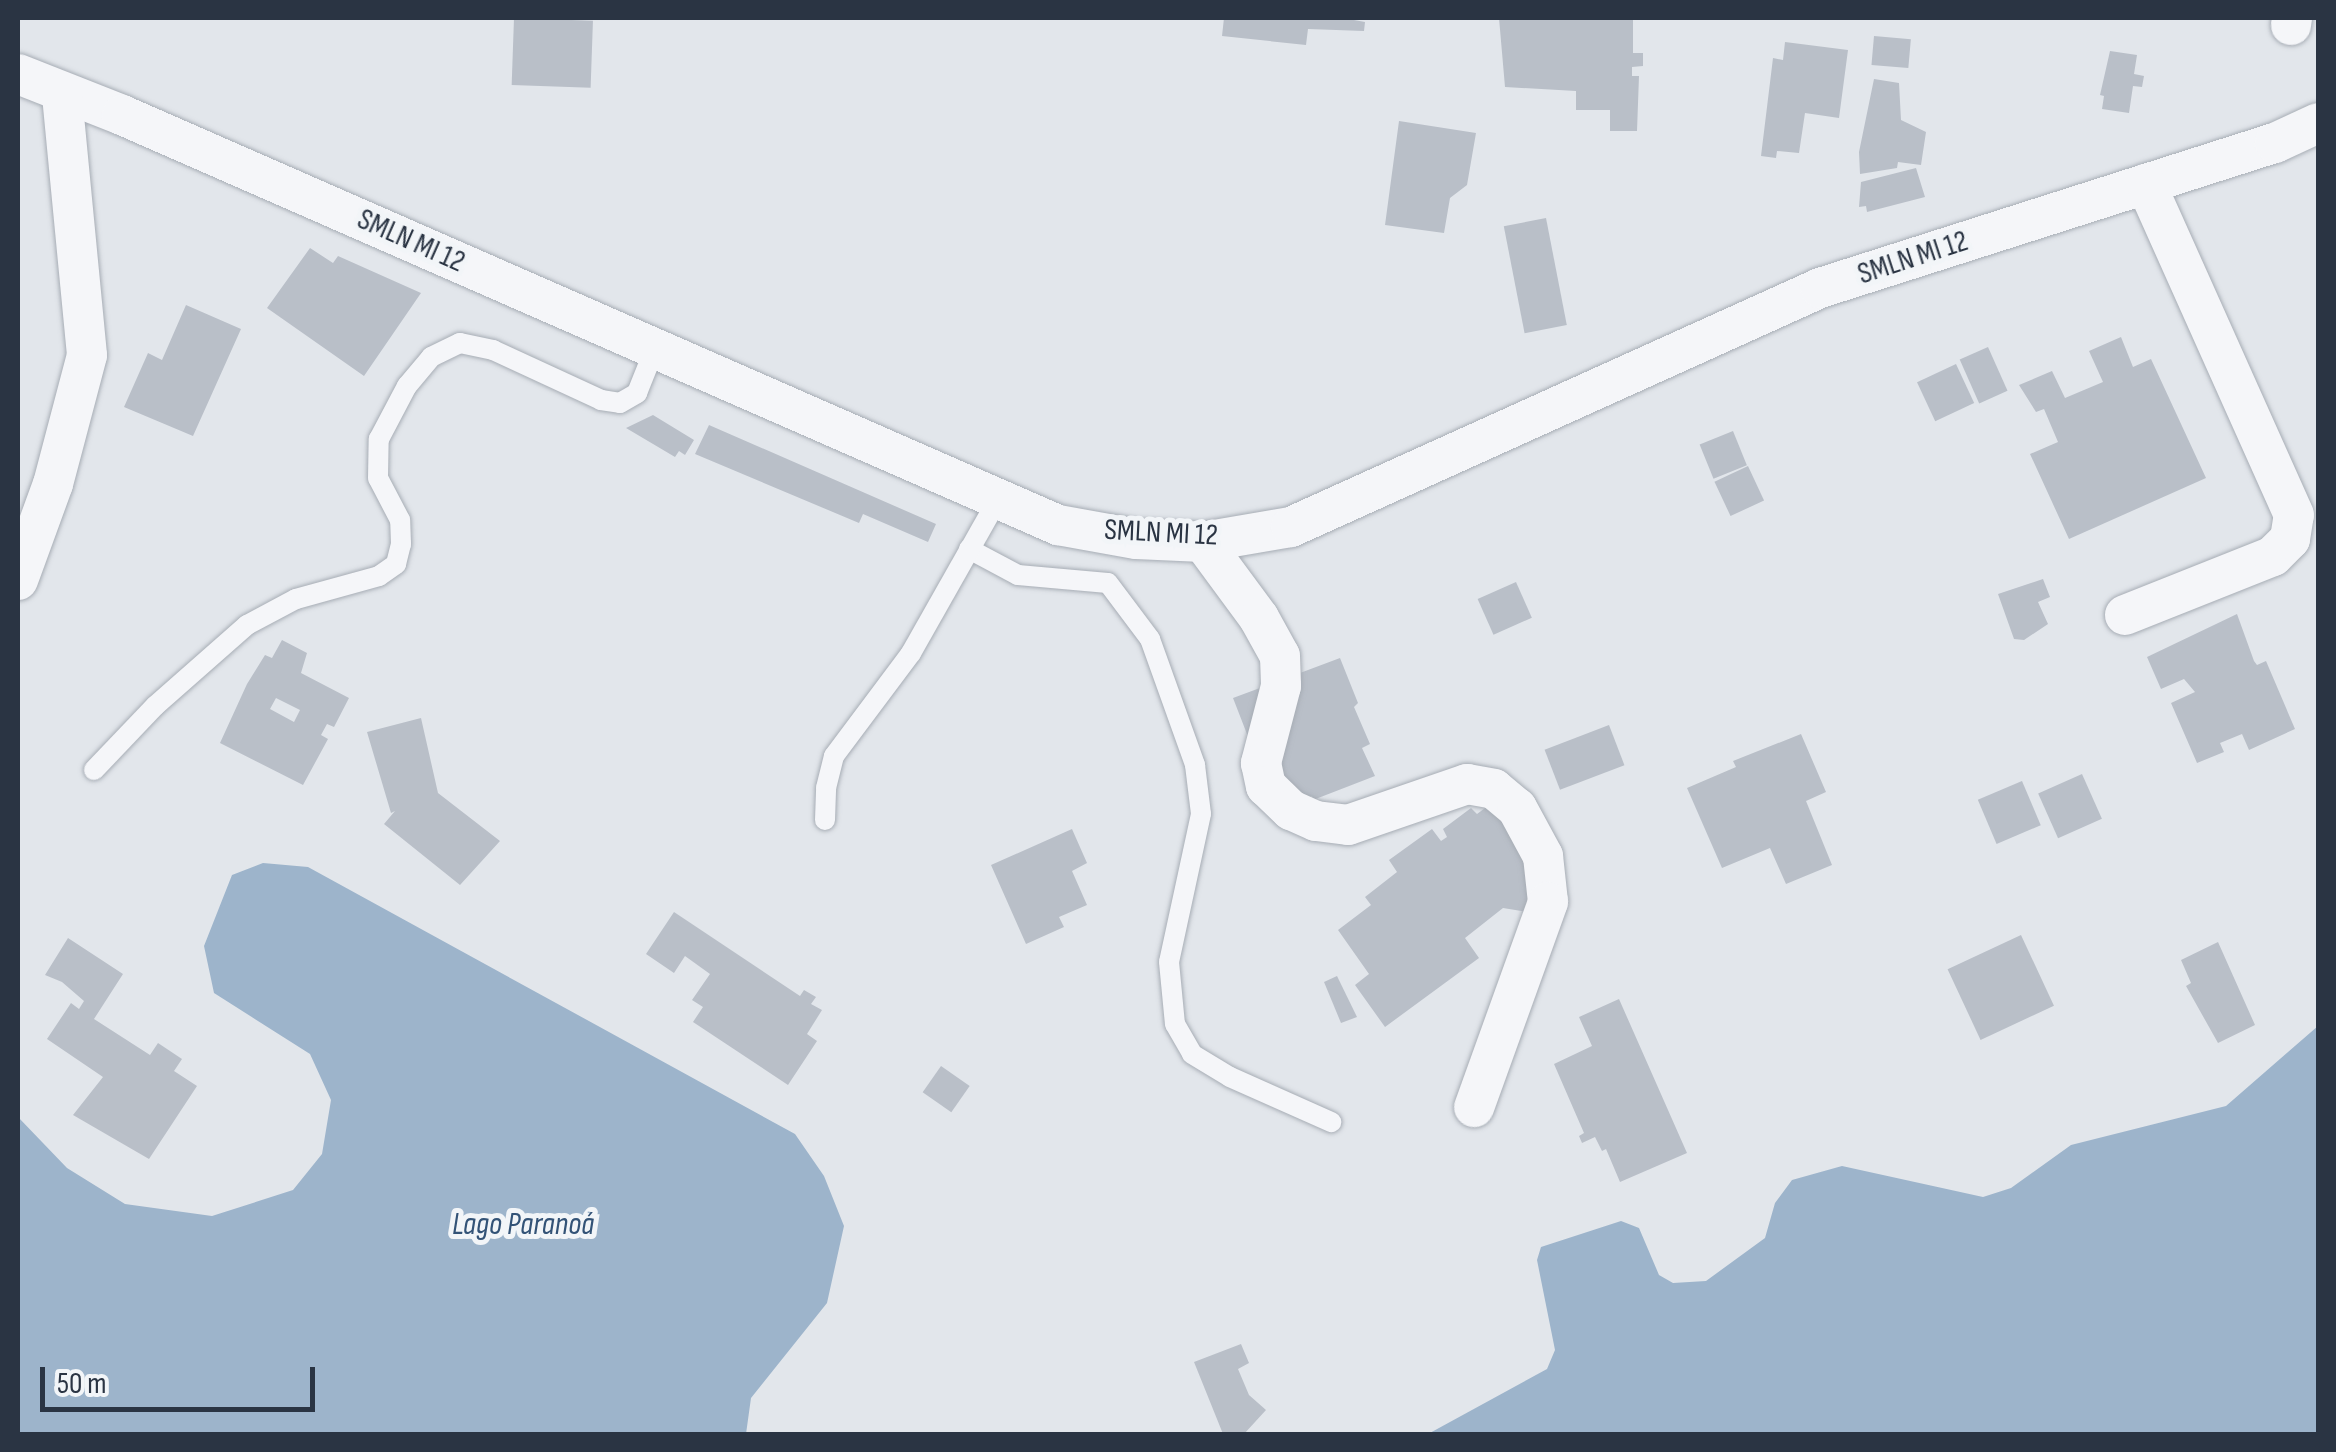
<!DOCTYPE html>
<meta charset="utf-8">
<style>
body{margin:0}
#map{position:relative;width:2336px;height:1452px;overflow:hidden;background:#e2e6eb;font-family:"Sofia Sans Condensed",sans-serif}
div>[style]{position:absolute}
.water>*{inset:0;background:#9db4cb}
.building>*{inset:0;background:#b9bfc8;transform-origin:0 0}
.roads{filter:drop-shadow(0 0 2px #a7adb5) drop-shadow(0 0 2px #a7adb5)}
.service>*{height:20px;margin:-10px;padding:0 10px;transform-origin:10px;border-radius:10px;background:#f5f6f9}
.minor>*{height:40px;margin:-20px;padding:0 20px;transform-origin:20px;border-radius:20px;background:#f5f6f9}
span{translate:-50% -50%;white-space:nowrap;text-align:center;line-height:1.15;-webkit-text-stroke:10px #f2f5f8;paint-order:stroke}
.street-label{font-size:30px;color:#2a3443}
.water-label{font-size:32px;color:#335377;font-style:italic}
.frame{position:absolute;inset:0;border:20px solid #2a3443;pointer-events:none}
.scale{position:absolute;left:40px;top:1367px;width:275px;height:45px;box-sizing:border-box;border:5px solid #2a3443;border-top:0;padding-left:12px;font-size:30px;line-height:35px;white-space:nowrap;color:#2a3443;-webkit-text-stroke:8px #f2f5f8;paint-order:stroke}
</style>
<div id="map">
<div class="water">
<div style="clip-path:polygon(263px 863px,308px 867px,795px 1134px,824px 1176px,844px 1226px,827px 1303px,751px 1398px,746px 1434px,18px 1434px,18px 1117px,67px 1168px,125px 1204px,212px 1216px,293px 1190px,322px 1154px,331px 1100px,310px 1054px,214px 993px,204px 946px,232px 875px)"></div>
<div style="clip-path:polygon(2318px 1026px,2318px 1434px,1428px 1434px,1547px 1369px,1555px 1350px,1537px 1260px,1541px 1247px,1621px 1221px,1639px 1228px,1659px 1275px,1673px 1283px,1706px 1281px,1765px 1238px,1775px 1203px,1792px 1180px,1842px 1166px,1983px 1197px,2011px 1188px,2071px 1145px,2226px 1106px)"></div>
</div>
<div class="building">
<div style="left:514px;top:18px;width:79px;height:67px;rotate:2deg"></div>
<div style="clip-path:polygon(1224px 18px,1343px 18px,1365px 22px,1364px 31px,1308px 29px,1306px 45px,1222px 36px)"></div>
<div style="clip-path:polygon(1499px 18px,1633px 18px,1633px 53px,1643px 53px,1643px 66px,1632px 67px,1632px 76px,1639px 76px,1637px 131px,1610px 131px,1610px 110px,1576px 110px,1576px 91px,1505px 87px)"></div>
<div style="left:1874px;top:36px;width:37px;height:29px;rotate:5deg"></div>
<div style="clip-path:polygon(1785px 42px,1848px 50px,1839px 118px,1805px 113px,1799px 153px,1777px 151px,1776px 158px,1761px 156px,1773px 58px,1783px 60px)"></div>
<div style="clip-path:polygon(2110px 51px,2137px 55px,2134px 74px,2144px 76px,2142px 87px,2133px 86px,2129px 113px,2102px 109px,2104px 96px,2100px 95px)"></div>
<div style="clip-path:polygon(1874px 79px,1899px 83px,1901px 120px,1926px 132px,1921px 165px,1898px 162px,1897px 168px,1860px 174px,1859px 152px)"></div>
<div style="clip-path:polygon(1399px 121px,1476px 133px,1467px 185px,1450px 198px,1444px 233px,1385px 225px)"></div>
<div style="clip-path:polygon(1916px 168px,1925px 197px,1867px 212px,1866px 206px,1859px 207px,1861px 182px)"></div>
<div style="left:1546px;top:218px;width:109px;height:43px;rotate:79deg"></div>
<div style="clip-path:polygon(310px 248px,333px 263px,338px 256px,421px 293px,364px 376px,267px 308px)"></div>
<div style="clip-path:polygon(186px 305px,241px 329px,193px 436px,124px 407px,148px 353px,162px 360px)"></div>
<div style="clip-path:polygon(2121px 337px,2133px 367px,2151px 359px,2206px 478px,2069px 539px,2030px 454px,2058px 442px,2044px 409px,2036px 412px,2019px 385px,2052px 371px,2065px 398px,2103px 382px,2089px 351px)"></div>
<div style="left:1988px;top:347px;width:48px;height:31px;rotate:66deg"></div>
<div style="left:1956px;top:364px;width:43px;height:43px;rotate:65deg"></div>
<div style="clip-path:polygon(653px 415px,694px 440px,685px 455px,679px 451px,675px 457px,626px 428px)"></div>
<div style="clip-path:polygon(709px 425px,936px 524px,928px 542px,863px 514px,859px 523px,695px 454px)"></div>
<div style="left:1733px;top:431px;width:37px;height:36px;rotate:68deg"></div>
<div style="left:1748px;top:466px;width:38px;height:37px;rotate:65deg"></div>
<div style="clip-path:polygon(2043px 579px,2050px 597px,2038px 602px,2048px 624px,2024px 640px,2014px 639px,1998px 594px)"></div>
<div style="left:1516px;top:582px;width:39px;height:42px;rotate:66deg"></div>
<div style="clip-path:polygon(2237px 614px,2254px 661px,2257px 665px,2266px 661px,2295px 729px,2249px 750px,2242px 734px,2220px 743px,2224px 752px,2197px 763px,2171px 703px,2195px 692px,2184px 679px,2161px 689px,2147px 657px)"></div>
<div style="clip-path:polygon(evenodd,282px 640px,307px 653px,301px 673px,349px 698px,334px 727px,327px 724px,321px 735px,328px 739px,303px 785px,220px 743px,247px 684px,265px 655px,272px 658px,282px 640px,276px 698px,300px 710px,294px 722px,270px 709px,276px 698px)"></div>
<div style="clip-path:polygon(1340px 658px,1358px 703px,1354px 707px,1370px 744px,1362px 748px,1375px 776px,1313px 800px,1312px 796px,1278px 814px,1233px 698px)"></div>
<div style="clip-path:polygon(421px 718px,438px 793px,500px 841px,460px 885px,384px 824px,395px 811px,391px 813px,367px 732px)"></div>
<div style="left:1609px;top:725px;width:43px;height:69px;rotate:69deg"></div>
<div style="clip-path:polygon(1801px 734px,1826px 792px,1806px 801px,1832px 865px,1786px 884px,1770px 848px,1722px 868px,1687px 788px,1736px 767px,1733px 761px)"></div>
<div style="left:2082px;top:774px;width:49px;height:48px;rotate:66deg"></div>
<div style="left:2022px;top:781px;width:48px;height:48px;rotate:67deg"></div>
<div style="clip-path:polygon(1496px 800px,1539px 859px,1539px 914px,1503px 908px,1465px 938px,1479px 958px,1385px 1027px,1355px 985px,1369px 974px,1338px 930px,1371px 905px,1365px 897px,1397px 872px,1389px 860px,1432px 829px,1441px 841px,1447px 837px,1443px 829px,1471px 808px,1477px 814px)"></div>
<div style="clip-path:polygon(1072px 829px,1087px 863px,1072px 871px,1087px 905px,1059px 917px,1064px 927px,1026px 944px,991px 865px)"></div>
<div style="clip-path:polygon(674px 912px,800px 996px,804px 990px,816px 997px,811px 1004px,822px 1010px,807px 1034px,817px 1041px,788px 1085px,693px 1022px,703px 1007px,692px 1000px,710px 974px,685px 956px,674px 973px,646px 954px)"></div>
<div style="left:2021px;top:935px;width:78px;height:81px;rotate:65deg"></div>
<div style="clip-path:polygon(68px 938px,123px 974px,94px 1019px,150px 1055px,158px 1043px,182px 1059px,174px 1071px,197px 1086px,149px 1159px,73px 1115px,103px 1077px,47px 1039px,71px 1003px,79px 1009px,84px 1001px,62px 982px,45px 975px)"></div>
<div style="clip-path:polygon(2218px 942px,2255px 1025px,2218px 1043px,2186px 986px,2191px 983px,2181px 960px)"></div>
<div style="clip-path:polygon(1337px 976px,1357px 1017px,1341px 1023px,1324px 982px)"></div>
<div style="clip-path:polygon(1619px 999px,1687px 1153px,1620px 1182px,1606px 1149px,1602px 1151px,1595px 1137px,1582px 1143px,1579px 1136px,1584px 1133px,1554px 1064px,1592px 1046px,1579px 1017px)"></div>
<div style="left:941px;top:1066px;width:35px;height:32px;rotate:35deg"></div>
<div style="clip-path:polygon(1241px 1344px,1249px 1363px,1238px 1369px,1249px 1395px,1266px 1410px,1244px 1434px,1223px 1434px,1194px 1362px)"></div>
</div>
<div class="roads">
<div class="service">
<div style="left:969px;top:549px;width:55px;rotate:28deg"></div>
<div style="left:1018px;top:575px;width:90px;rotate:5.1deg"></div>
<div style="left:1108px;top:583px;width:70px;rotate:53.1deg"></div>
<div style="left:1150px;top:639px;width:134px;rotate:70.3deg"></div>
<div style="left:1195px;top:765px;width:49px;rotate:83deg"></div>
<div style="left:1201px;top:814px;width:151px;rotate:102.2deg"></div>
<div style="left:1169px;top:962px;width:62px;rotate:84.5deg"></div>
<div style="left:1175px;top:1024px;width:34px;rotate:60deg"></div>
<div style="left:1192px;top:1054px;width:44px;rotate:31.2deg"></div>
<div style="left:1230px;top:1077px;width:111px;rotate:24deg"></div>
<div style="left:94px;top:770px;width:88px;rotate:-46.4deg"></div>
<div style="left:155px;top:706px;width:123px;rotate:-41.4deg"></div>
<div style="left:247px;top:625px;width:55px;rotate:-28deg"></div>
<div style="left:296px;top:599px;width:86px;rotate:-15.5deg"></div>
<div style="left:379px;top:576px;width:21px;rotate:-35deg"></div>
<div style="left:396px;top:564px;width:21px;rotate:-76deg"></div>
<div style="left:401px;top:544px;width:24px;rotate:-92deg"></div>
<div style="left:400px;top:520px;width:47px;rotate:-117.6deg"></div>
<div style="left:378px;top:478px;width:39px;rotate:-89deg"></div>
<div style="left:379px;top:439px;width:60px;rotate:-62.2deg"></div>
<div style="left:407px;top:386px;width:38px;rotate:-50deg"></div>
<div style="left:431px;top:357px;width:32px;rotate:-26deg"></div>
<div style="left:460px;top:343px;width:34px;rotate:12deg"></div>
<div style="left:493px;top:350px;width:119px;rotate:24.8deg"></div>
<div style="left:601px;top:400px;width:19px;rotate:9deg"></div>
<div style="left:620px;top:403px;width:20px;rotate:-30deg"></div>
<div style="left:637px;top:393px;width:48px;rotate:-68.2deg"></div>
<div style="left:825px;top:820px;width:32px;rotate:-88deg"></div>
<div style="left:826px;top:788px;width:33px;rotate:-76deg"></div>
<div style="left:834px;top:756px;width:129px;rotate:-53.2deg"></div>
<div style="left:911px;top:653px;width:177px;rotate:-60.5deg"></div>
</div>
<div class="minor">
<div style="left:2291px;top:25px;width:7px;rotate:-82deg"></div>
<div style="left:18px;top:74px;width:112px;rotate:21.5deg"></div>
<div style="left:122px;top:115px;width:1022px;rotate:23.66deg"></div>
<div style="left:1058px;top:525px;width:79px;rotate:10.2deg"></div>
<div style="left:1136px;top:539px;width:67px;rotate:2.6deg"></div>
<div style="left:1203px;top:542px;width:89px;rotate:-9.7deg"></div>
<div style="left:1291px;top:527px;width:580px;rotate:-24.31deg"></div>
<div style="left:1820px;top:288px;width:478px;rotate:-17.7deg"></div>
<div style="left:2275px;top:143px;width:47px;rotate:-24.9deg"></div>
<div style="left:1203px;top:542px;width:94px;rotate:53.6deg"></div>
<div style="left:1259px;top:618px;width:43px;rotate:61.1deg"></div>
<div style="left:1280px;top:656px;width:30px;rotate:88deg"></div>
<div style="left:1281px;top:686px;width:80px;rotate:104.6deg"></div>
<div style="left:1261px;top:763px;width:24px;rotate:78deg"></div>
<div style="left:1266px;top:786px;width:35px;rotate:44deg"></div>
<div style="left:1291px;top:810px;width:27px;rotate:24deg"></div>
<div style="left:1316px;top:821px;width:32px;rotate:7deg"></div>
<div style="left:1348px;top:825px;width:126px;rotate:-19deg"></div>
<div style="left:1467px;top:784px;width:27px;rotate:10deg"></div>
<div style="left:1494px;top:789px;width:30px;rotate:40deg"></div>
<div style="left:1517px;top:808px;width:55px;rotate:61.6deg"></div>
<div style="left:1543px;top:856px;width:46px;rotate:83.8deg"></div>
<div style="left:1548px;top:902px;width:218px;rotate:109.8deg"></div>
<div style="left:18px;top:580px;width:102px;rotate:-70deg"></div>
<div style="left:53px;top:484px;width:133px;rotate:-75.2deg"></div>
<div style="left:87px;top:355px;width:262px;rotate:-95.5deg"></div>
<div style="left:2125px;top:615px;width:159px;rotate:-21.7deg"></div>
<div style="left:2273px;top:556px;width:24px;rotate:-45deg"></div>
<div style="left:2290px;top:539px;width:24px;rotate:-81deg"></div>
<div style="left:2294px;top:515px;width:363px;rotate:-114.1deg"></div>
</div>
</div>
<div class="street-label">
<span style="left:411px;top:241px;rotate:24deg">SMLN MI 12</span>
<span style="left:1913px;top:258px;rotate:-18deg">SMLN MI 12</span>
<span style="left:1161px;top:533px;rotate:3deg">SMLN MI 12</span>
</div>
<div class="water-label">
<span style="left:523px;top:1225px">Lago Paranoá</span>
</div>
<div class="frame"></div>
<div class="scale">50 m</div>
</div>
